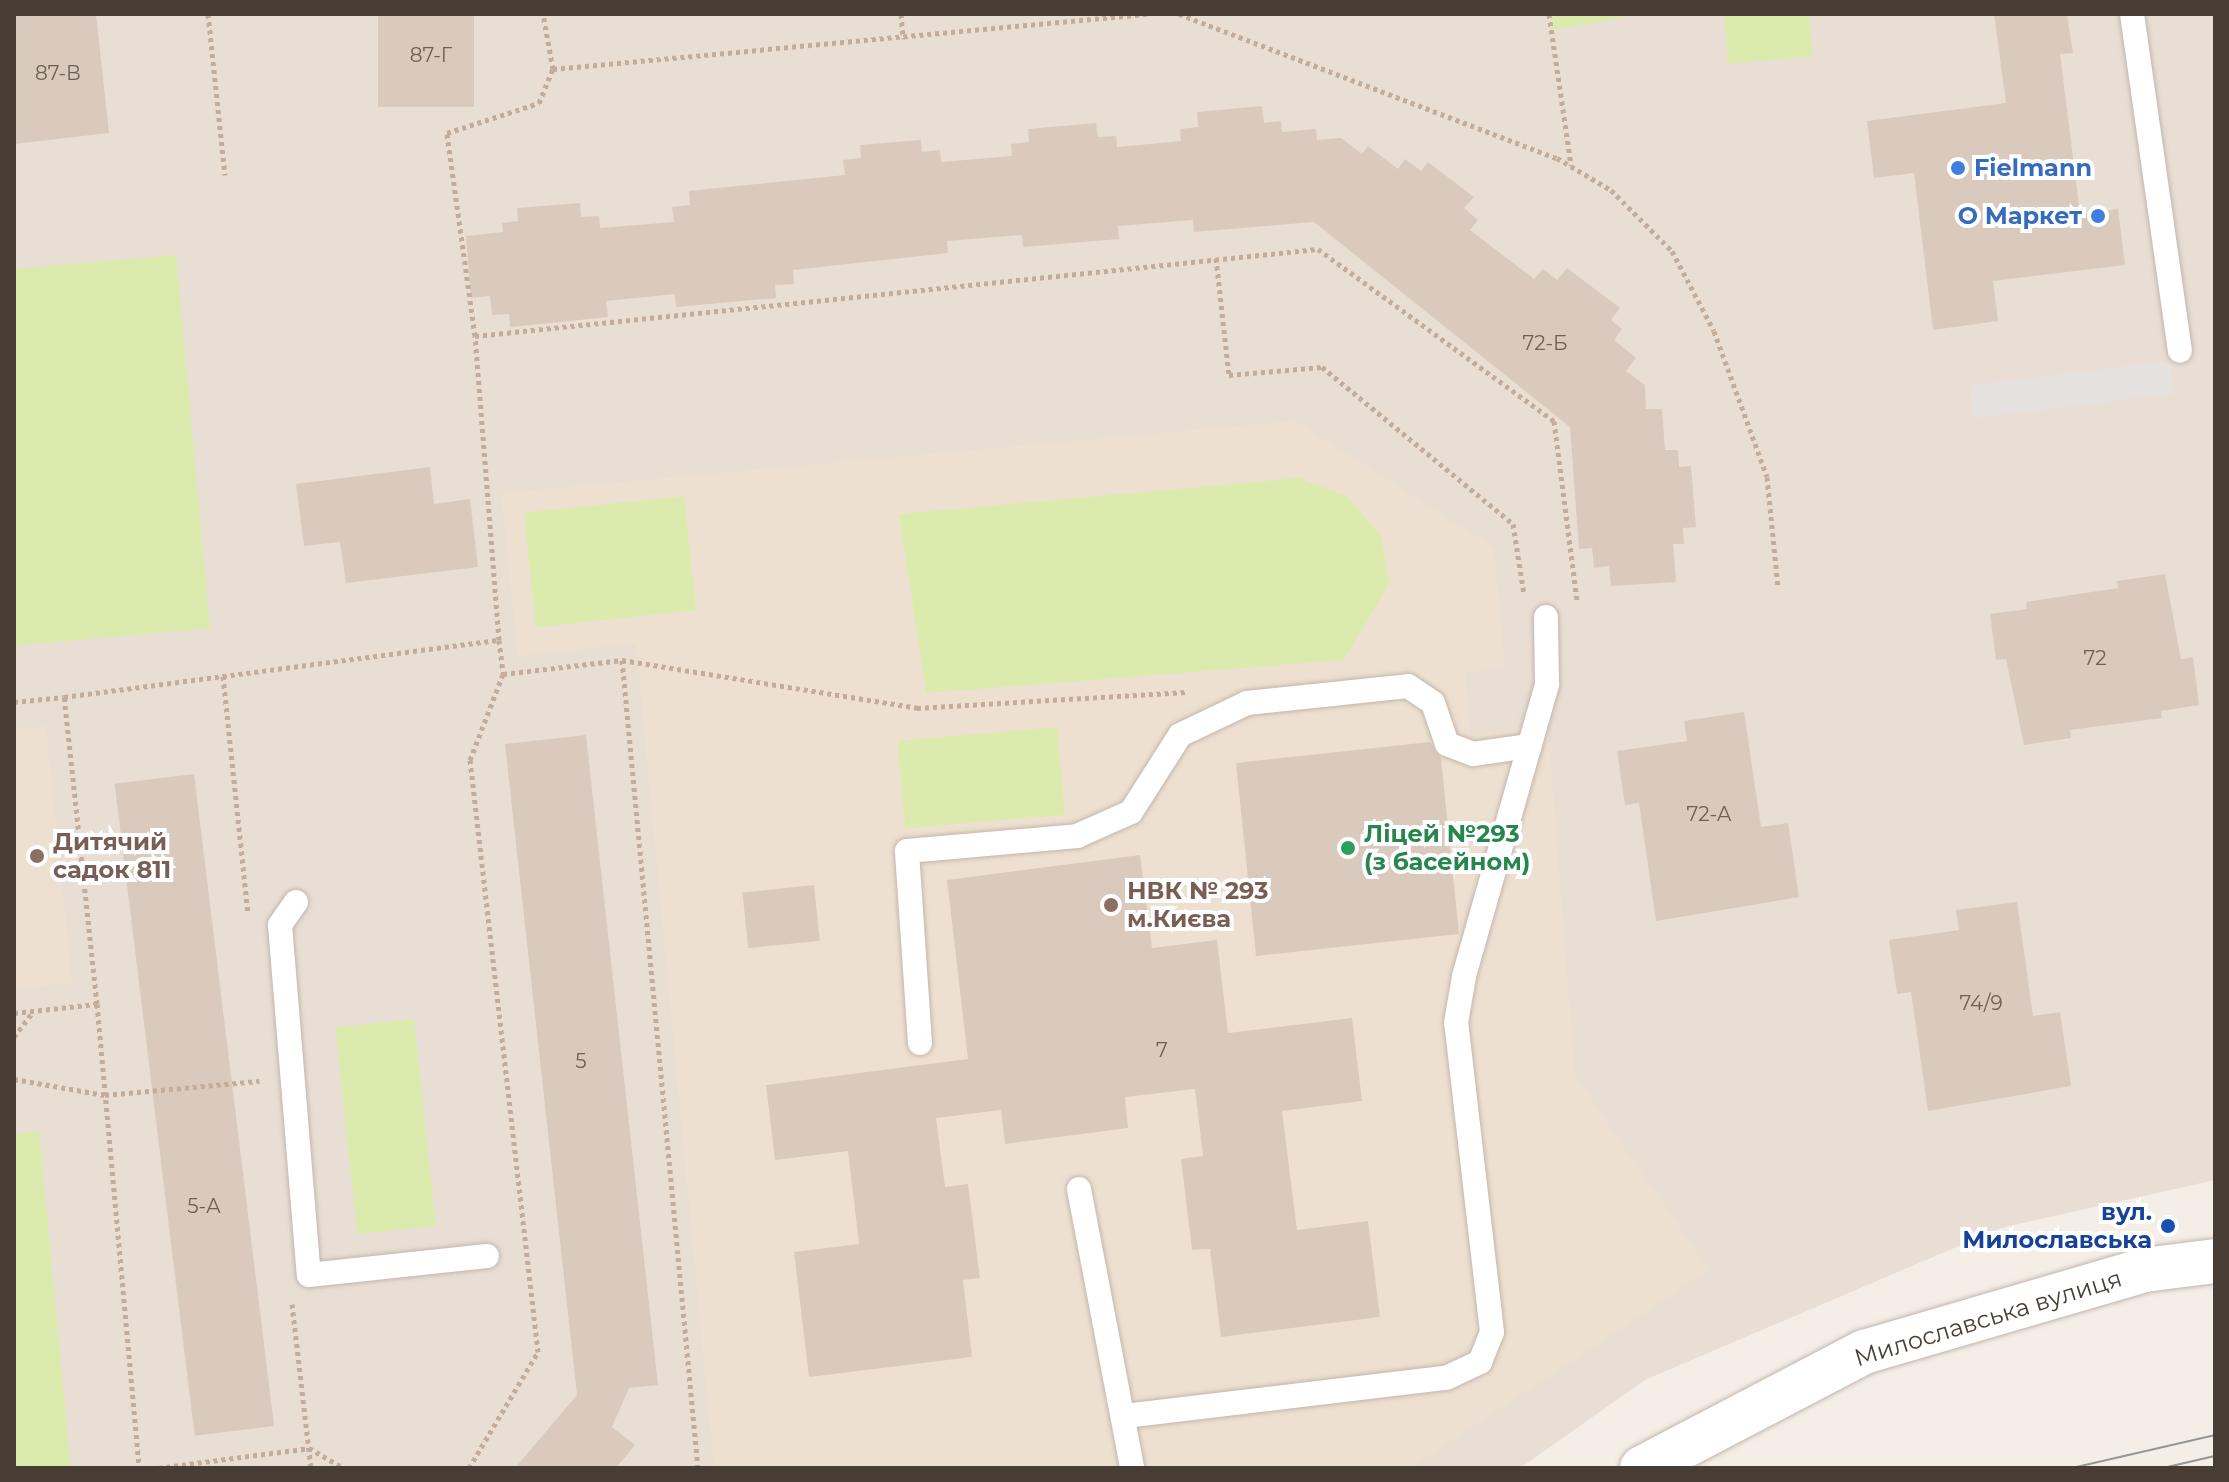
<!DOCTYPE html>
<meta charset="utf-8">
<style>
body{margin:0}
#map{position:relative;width:2229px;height:1482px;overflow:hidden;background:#f4eee7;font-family:Montserrat,sans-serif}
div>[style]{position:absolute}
.residential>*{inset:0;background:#e9ded4}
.education>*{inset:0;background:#eee0d0}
.green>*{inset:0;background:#dbebad;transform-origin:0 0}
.parking>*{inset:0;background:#e5e1df;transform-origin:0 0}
.building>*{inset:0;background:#dacabe;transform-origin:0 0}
.path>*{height:5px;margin-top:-2.5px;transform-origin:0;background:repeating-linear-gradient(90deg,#c3ac99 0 4px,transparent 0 8px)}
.roads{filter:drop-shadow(0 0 2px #c3b6ac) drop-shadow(0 0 2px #c3b6ac)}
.service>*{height:24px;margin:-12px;padding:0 12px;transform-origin:12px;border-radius:12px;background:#fff}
.tertiary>*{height:44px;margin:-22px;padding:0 22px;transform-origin:22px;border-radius:22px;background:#fff}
.tram>*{height:2px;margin:-1px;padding:0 1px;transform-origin:1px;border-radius:1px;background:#969696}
.dots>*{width:22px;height:22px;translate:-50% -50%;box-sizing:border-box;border:4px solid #fff;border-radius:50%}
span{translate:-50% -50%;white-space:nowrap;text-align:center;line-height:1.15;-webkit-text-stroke:8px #fff;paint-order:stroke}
.number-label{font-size:20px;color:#6c6057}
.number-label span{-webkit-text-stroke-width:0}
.shop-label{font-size:24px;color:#366cbe;font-weight:700}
.left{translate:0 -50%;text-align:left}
.right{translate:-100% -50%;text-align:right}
.leisure-label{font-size:24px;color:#27864d;font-weight:700}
.education-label{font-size:24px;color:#785e54;font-weight:700}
.transit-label{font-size:24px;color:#164399;font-weight:700}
.street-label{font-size:24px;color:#483d35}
.frame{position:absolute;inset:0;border:16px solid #483d35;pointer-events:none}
</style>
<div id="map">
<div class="residential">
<div style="clip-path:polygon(14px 14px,2215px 14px,2215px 1180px,2001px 1228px,1645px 1380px,1520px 1468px,14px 1468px)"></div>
</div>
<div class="education">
<div style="clip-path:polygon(1295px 421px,1494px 548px,1505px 668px,1465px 673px,1470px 734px,1548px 729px,1575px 1076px,1709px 1270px,1411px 1468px,714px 1468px,636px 643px,518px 656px,501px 493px)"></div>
<div style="clip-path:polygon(46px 726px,72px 983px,14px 989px,14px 729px)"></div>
</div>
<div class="green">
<div style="clip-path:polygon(1550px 14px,1644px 14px,1553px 30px)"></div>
<div style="clip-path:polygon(1724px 14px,1809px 14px,1813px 56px,1728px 64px)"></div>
<div style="clip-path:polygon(176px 255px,210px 628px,14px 646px,14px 269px)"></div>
<div style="clip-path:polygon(1299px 478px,1347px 496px,1381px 536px,1389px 584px,1344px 660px,926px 693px,899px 514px)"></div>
<div style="left:684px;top:496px;width:115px;height:161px;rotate:84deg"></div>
<div style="left:1057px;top:727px;width:88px;height:160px;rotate:85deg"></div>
<div style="left:414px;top:1019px;width:208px;height:79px;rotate:84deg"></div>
<div style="clip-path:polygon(39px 1131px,71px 1468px,14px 1468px,14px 1134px)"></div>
</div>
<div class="parking">
<div style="left:2169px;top:361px;width:33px;height:201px;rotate:83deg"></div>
</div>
<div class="building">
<div style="clip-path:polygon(14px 14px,96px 14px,109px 133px,14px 144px)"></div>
<div style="left:378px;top:14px;width:96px;height:93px"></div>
<div style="clip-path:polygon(1994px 14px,2067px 14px,2073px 53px,2060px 54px,2080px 214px,2118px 209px,2125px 265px,1993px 281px,1998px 321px,1933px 330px,1914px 173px,1874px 178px,1867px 121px,2006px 103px)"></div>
<div style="clip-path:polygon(1262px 106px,1264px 123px,1281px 121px,1282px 132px,1316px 129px,1317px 140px,1341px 138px,1362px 154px,1368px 146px,1398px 169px,1405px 159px,1421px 171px,1428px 162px,1474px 197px,1464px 208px,1478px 220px,1470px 230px,1534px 279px,1543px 269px,1557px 280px,1567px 268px,1620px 308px,1611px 320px,1622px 329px,1614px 340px,1636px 358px,1626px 371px,1645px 385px,1646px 409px,1662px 409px,1665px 450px,1678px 450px,1679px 467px,1691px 466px,1696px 527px,1683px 528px,1684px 544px,1673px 544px,1676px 582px,1611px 586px,1609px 566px,1594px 568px,1592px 548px,1579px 549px,1570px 427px,1314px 222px,1194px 232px,1193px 220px,1118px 226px,1119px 239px,1023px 247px,1022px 235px,947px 241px,948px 253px,793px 270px,794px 284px,775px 285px,776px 298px,676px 307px,675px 294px,606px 301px,608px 317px,542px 324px,510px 327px,509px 314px,492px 315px,490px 296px,471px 298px,466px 236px,503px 232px,502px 223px,518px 221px,517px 208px,580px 203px,581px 217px,599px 216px,600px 228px,674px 222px,672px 207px,690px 205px,689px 191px,845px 175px,843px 160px,861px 158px,860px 145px,921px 140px,922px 152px,940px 150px,941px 162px,1012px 156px,1011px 144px,1029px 142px,1028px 129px,1096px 123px,1098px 137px,1116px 136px,1117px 147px,1181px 141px,1180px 129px,1198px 127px,1197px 112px)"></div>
<div style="clip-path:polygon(430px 467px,434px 504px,470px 499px,478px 567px,346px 583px,340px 542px,304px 546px,296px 484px)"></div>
<div style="clip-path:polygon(2165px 574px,2181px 659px,2193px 657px,2199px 705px,2161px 711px,2162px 718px,2070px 730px,2071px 738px,2024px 745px,2006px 659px,1996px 660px,1990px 614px,2027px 609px,2026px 602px,2118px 588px,2117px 581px)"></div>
<div style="clip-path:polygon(1744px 712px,1761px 827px,1788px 823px,1799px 897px,1656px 921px,1639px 803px,1625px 805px,1617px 751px,1687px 741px,1684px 721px)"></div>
<div style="clip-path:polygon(586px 735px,658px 1385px,629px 1388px,612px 1427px,635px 1445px,616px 1468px,515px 1468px,577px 1395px,505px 744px)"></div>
<div style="clip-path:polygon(1430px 742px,1441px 758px,1459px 934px,1256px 956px,1236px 763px)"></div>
<div style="left:194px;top:774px;width:657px;height:80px;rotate:83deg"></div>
<div style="clip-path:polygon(1140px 855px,1152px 948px,1217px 940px,1228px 1033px,1352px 1018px,1362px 1101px,1282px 1111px,1297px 1230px,1368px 1221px,1380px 1317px,1221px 1337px,1210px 1249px,1192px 1250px,1181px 1159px,1203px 1156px,1195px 1089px,1125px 1097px,1128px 1128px,1005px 1144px,1001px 1110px,936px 1118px,945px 1187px,968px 1184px,980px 1278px,963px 1280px,972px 1357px,809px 1377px,794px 1252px,859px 1244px,848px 1151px,775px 1160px,766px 1085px,968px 1059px,947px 880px)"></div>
<div style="left:814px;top:885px;width:56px;height:72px;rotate:84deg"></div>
<div style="clip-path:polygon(2017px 902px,2033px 1016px,2060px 1012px,2071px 1086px,1928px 1111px,1911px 992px,1897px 994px,1889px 940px,1959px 930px,1956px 910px)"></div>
</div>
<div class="path">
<div style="left:208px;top:14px;width:162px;rotate:84deg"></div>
<div style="left:901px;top:14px;width:25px;rotate:85deg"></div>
<div style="left:1179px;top:14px;width:404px;rotate:20.9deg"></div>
<div style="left:1557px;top:158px;width:63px;rotate:30.7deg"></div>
<div style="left:1611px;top:190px;width:86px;rotate:45deg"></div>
<div style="left:1672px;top:251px;width:90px;rotate:62.3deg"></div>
<div style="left:1714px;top:331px;width:155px;rotate:70deg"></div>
<div style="left:1767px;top:477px;width:111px;rotate:84.3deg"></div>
<div style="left:1549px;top:14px;width:153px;rotate:81.7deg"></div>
<div style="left:553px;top:69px;width:596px;rotate:-5.3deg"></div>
<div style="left:1216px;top:258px;width:118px;rotate:83.7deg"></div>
<div style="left:1229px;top:375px;width:93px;rotate:-4.9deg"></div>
<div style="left:1322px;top:367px;width:247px;rotate:39.4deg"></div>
<div style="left:1513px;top:524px;width:71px;rotate:81.1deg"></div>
<div style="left:475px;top:336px;width:205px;rotate:-97.9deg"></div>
<div style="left:447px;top:133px;width:97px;rotate:-18.1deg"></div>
<div style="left:539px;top:103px;width:37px;rotate:-68deg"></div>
<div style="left:553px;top:69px;width:56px;rotate:-100.3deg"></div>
<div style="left:499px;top:640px;width:305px;rotate:-94.5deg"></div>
<div style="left:475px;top:336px;width:847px;rotate:-5.89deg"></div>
<div style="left:1318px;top:249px;width:292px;rotate:36.1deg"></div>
<div style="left:1554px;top:421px;width:181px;rotate:82.7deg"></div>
<div style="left:622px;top:660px;width:812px;rotate:84.63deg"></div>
<div style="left:223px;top:676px;width:239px;rotate:84deg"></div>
<div style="left:14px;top:702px;width:50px;rotate:-5.7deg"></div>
<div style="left:97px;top:1004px;width:466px;rotate:84.8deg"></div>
<div style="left:14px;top:1013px;width:83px;rotate:-6.2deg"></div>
<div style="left:97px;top:1004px;width:309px;rotate:-96.1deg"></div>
<div style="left:64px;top:697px;width:439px;rotate:-7.5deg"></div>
<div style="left:499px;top:640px;width:34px;rotate:83deg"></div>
<div style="left:503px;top:674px;width:120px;rotate:-6.7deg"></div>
<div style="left:622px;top:660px;width:299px;rotate:9.2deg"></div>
<div style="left:917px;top:708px;width:271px;rotate:-3.4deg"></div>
<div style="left:14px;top:1037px;width:31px;rotate:-53deg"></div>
<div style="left:14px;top:1079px;width:92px;rotate:10deg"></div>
<div style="left:105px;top:1095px;width:155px;rotate:-5.2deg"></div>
<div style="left:292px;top:1304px;width:165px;rotate:83.4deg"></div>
<div style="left:158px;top:1468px;width:152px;rotate:-7.5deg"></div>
<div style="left:309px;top:1448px;width:39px;rotate:30deg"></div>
<div style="left:469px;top:1468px;width:135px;rotate:-59.3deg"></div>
<div style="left:538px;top:1352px;width:596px;rotate:-96.55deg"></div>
<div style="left:470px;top:760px;width:92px;rotate:-69deg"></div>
</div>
<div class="roads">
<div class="service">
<div style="left:2132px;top:14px;width:340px;rotate:81.9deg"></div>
<div style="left:296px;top:902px;width:28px;rotate:125deg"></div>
<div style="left:280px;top:925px;width:351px;rotate:85.3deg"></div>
<div style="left:309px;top:1275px;width:179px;rotate:-6.1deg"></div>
<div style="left:920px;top:1043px;width:192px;rotate:-93.9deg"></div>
<div style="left:907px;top:851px;width:171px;rotate:-5deg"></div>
<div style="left:1077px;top:836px;width:59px;rotate:-24deg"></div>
<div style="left:1131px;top:812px;width:91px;rotate:-57.5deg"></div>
<div style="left:1180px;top:735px;width:74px;rotate:-25.5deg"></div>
<div style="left:1247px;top:703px;width:162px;rotate:-6deg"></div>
<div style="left:1408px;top:686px;width:30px;rotate:34deg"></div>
<div style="left:1433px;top:703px;width:43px;rotate:71.1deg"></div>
<div style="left:1447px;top:744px;width:28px;rotate:21deg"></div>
<div style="left:1473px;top:754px;width:57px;rotate:-8.1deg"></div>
<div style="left:1079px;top:1189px;width:284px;rotate:79.2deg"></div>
<div style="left:1125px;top:1416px;width:323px;rotate:-6.8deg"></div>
<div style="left:1446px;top:1378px;width:38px;rotate:-25deg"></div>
<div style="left:1480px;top:1362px;width:32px;rotate:-68deg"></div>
<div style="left:1492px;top:1332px;width:311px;rotate:-96.6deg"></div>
<div style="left:1456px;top:1023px;width:48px;rotate:-80.3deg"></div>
<div style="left:1464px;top:976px;width:304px;rotate:-74.1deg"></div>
<div style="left:1547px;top:684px;width:67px;rotate:-90.9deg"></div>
</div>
<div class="tertiary">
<div style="left:1642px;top:1468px;width:250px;rotate:-27.6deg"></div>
<div style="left:1864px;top:1352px;width:292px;rotate:-16.3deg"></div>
<div style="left:2144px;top:1270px;width:72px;rotate:-7.2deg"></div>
</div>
</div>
<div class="tram">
<div style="left:2072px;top:1468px;width:147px;rotate:-13deg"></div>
<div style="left:2163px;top:1468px;width:53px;rotate:-13deg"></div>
</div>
<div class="dots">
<div style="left:1958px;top:168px;background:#3f7fe0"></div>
<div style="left:2098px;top:216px;background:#3f7fe0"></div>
<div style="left:1348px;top:848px;background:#2e9e5b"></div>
<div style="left:37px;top:856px;background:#8d6e63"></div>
<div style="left:1111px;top:905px;background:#8d6e63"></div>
<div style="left:2168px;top:1226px;background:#1a4fb4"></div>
</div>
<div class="number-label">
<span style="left:431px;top:55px">87-Г</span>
<span style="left:58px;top:73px">87-В</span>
<span style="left:1545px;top:343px">72-Б</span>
<span style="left:2095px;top:658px">72</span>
<span style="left:1709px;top:814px">72-А</span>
<span style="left:1981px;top:1003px">74/9</span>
<span style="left:1162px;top:1050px">7</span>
<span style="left:581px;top:1061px">5</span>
<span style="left:204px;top:1206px">5-А</span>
</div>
<div class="shop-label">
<span class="left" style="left:1974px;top:168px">Fielmann</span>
<span class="right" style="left:2082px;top:216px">О Маркет</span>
</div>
<div class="leisure-label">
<span class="left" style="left:1364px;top:848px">Ліцей №293<br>(з басейном)</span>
</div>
<div class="education-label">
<span class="left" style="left:53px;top:856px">Дитячий<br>садок 811</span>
<span class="left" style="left:1127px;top:905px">НВК № 293<br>м.Києва</span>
</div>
<div class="transit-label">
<span class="right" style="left:2152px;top:1226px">вул.<br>Милославська</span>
</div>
<div class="street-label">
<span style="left:1988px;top:1318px;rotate:-17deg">Милославська вулиця</span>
</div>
<div class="frame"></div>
</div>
